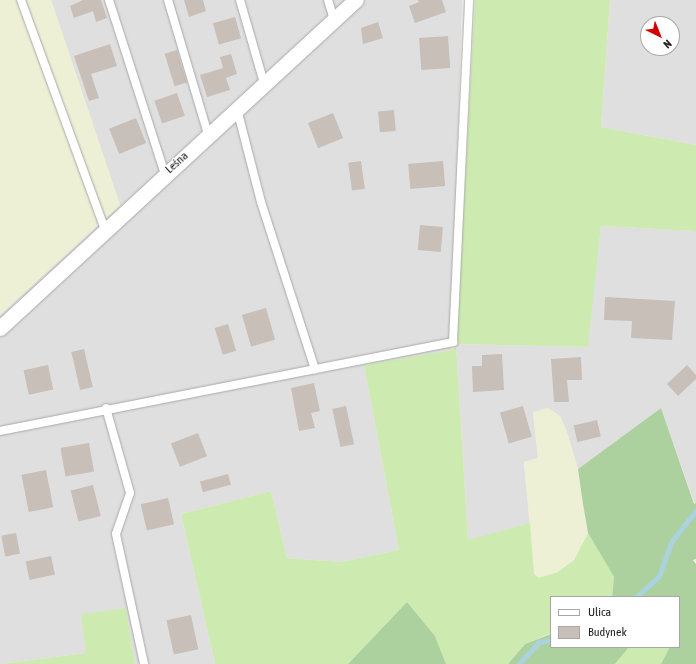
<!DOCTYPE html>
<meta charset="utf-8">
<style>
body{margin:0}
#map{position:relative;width:696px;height:664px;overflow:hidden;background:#f2efe9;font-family:"Asap Condensed",sans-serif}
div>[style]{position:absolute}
.residential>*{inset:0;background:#e0dfdf}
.farmland>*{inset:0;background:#eef0d5}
.grass>*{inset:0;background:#cdebb0}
.forest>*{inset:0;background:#add19e}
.stream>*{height:5px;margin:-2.5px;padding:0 2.5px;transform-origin:2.5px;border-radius:2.5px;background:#aad3df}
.building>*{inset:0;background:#c7bfb8;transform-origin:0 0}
.roads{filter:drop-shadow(0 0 1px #a9a9a9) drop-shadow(0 0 1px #a9a9a9)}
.service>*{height:8px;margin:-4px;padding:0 4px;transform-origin:4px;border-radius:4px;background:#fff}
.minor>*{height:15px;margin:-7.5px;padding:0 7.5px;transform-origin:7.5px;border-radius:7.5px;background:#fff}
span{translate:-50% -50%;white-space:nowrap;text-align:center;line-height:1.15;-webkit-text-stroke:3px #fff;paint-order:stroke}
.street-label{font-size:12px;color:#222}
.legend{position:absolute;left:550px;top:596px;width:130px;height:52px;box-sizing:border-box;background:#fff;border:1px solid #a7a7a7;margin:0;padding:5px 7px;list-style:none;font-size:12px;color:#222}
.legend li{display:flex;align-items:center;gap:8px;height:20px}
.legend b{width:20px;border:1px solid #a7a7a7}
.north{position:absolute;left:640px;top:16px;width:40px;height:40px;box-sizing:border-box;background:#fff;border:1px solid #a7a7a7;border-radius:50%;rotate:137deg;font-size:11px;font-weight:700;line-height:16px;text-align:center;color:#222}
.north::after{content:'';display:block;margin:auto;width:14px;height:18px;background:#d40000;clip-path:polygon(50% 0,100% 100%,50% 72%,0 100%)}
</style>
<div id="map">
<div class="residential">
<div style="clip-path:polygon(51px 0,462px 0,452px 350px,364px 365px,399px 550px,341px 562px,287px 558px,271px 491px,181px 514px,215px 664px,135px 664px,126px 608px,86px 653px,0 664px,0 315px,120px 205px)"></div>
<div style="clip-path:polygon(evenodd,610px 0,696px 0,696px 145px,601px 127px,610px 0,648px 24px,672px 24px,672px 48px,648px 48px,648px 24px)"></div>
<div style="clip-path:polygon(601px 226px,696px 231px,696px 503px,695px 505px,661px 408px,578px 469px,566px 429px,533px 412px,538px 458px,524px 463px,530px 523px,468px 541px,456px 344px,587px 347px)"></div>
</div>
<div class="farmland">
<div style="clip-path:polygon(0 0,51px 0,120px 205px,0 315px)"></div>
<div style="clip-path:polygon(548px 408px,560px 416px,566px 429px,578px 469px,588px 533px,574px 559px,558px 572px,539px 579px,534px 574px,524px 462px,538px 458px,533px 412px)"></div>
</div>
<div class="grass">
<div style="clip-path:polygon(475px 0,610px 0,601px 127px,696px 145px,696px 231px,601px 226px,588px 347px,456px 344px,468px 540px,530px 523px,534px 574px,539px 578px,558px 572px,574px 560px,588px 533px,614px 577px,612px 597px,551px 597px,551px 633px,525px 644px,508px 664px,446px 664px,435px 636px,407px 602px,348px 664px,215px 664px,181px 514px,271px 491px,287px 558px,341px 562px,399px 550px,364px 365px,452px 350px,456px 344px)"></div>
<div style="clip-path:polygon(126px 608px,135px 664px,0 664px,86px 653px,81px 614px)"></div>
<div style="clip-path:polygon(629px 647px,670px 647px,671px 648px,661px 664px,615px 664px)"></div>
</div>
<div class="forest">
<div style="clip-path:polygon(661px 408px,694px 504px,696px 503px,696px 559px,693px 560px,696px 564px,696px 664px,661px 664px,670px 647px,679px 647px,679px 597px,612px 597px,614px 577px,588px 533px,583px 504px,578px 469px)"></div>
<div style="clip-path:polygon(407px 602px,435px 636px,446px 664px,348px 664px)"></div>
<div style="clip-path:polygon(551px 634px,551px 647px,629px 647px,615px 664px,508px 664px,525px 644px)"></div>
</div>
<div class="stream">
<div style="left:636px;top:597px;width:31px;rotate:-42deg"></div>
<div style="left:659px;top:576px;width:37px;rotate:-70deg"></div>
<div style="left:672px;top:541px;width:39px;rotate:-52deg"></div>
<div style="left:519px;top:664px;width:30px;rotate:-48deg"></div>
<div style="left:539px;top:642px;width:12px;rotate:-9deg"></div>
</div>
<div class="building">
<div style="clip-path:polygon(83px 0,101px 0,107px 18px,96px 22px,93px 11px,74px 18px,70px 6px)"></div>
<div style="clip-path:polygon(184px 0,203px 0,206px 11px,189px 17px)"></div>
<div style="clip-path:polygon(418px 0,442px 0,446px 12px,415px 23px,409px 6px,419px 2px)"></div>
<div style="left:235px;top:17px;width:22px;height:23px;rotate:74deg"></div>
<div style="clip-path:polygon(378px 22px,383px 38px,363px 44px,361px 28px)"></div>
<div style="left:448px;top:36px;width:32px;height:29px;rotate:86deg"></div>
<div style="clip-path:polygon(110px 44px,117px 66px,91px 74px,99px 98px,89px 101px,74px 56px)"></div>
<div style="left:177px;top:50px;width:34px;height:13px;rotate:73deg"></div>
<div style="clip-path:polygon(231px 54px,237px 74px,226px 78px,230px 90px,207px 97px,200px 75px,223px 68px,220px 57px)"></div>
<div style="left:177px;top:93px;width:24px;height:24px;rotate:71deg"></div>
<div style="left:394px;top:110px;width:21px;height:16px;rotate:85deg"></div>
<div style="left:333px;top:113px;width:27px;height:27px;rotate:68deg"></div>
<div style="left:136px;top:118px;width:27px;height:29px;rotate:68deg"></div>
<div style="left:361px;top:161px;width:28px;height:13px;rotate:82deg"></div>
<div style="left:443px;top:161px;width:25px;height:35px;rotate:85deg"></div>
<div style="left:420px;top:225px;width:23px;height:25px;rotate:5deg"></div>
<div style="clip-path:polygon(605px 297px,675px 301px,672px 340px,631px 338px,632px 321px,604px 320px)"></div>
<div style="left:266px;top:308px;width:33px;height:25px;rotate:74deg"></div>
<div style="left:228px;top:324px;width:28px;height:14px;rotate:73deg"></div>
<div style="left:84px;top:349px;width:39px;height:13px;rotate:77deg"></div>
<div style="clip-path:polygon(502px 354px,504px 390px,473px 392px,472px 366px,482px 366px,482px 355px)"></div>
<div style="clip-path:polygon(581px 357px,582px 380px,567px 380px,569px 402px,554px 402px,551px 359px)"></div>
<div style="left:48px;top:365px;width:25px;height:25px;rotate:78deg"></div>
<div style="clip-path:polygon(687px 365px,696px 375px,696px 379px,678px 396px,667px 384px)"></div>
<div style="clip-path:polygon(314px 383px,320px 411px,311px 413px,315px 428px,299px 431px,291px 388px)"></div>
<div style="left:346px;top:406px;width:39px;height:14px;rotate:78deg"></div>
<div style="left:523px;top:406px;width:32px;height:24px;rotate:74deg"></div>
<div style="left:597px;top:420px;width:17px;height:24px;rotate:77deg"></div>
<div style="left:198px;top:433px;width:25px;height:29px;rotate:69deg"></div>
<div style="left:89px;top:443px;width:29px;height:29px;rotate:80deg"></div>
<div style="left:46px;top:470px;width:38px;height:25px;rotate:79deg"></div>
<div style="left:228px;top:474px;width:11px;height:29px;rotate:75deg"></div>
<div style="left:93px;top:485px;width:32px;height:23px;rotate:76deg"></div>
<div style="left:168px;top:498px;width:27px;height:28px;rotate:77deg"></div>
<div style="left:16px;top:533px;width:21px;height:15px;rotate:79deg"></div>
<div style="left:51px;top:556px;width:19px;height:26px;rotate:78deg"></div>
<div style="left:191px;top:615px;width:35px;height:25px;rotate:78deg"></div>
</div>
<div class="roads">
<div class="service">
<div style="left:21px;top:0;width:245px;rotate:69.9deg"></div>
<div style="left:109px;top:0;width:183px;rotate:72.2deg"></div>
<div style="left:168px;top:0;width:140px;rotate:73.4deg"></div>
<div style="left:240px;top:0;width:86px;rotate:73.9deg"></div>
<div style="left:328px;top:0;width:21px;rotate:73deg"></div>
<div style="left:237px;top:109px;width:96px;rotate:75.5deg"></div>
<div style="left:261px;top:202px;width:176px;rotate:72.1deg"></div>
<div style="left:106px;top:408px;width:88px;rotate:74.2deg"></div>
<div style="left:130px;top:493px;width:43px;rotate:108.9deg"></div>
<div style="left:116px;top:534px;width:133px;rotate:77.8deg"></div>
<div style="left:0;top:431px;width:462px;rotate:-11.1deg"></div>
<div style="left:453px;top:342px;width:342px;rotate:-87.3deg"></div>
</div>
<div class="minor">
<div style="left:0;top:328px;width:484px;rotate:-42.7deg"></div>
</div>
</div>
<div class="street-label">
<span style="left:177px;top:163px;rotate:-42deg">Leśna</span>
</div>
<ul class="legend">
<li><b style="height:5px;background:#fff"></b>Ulica</li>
<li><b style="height:11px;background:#c7bfb8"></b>Budynek</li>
</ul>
<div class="north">N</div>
</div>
